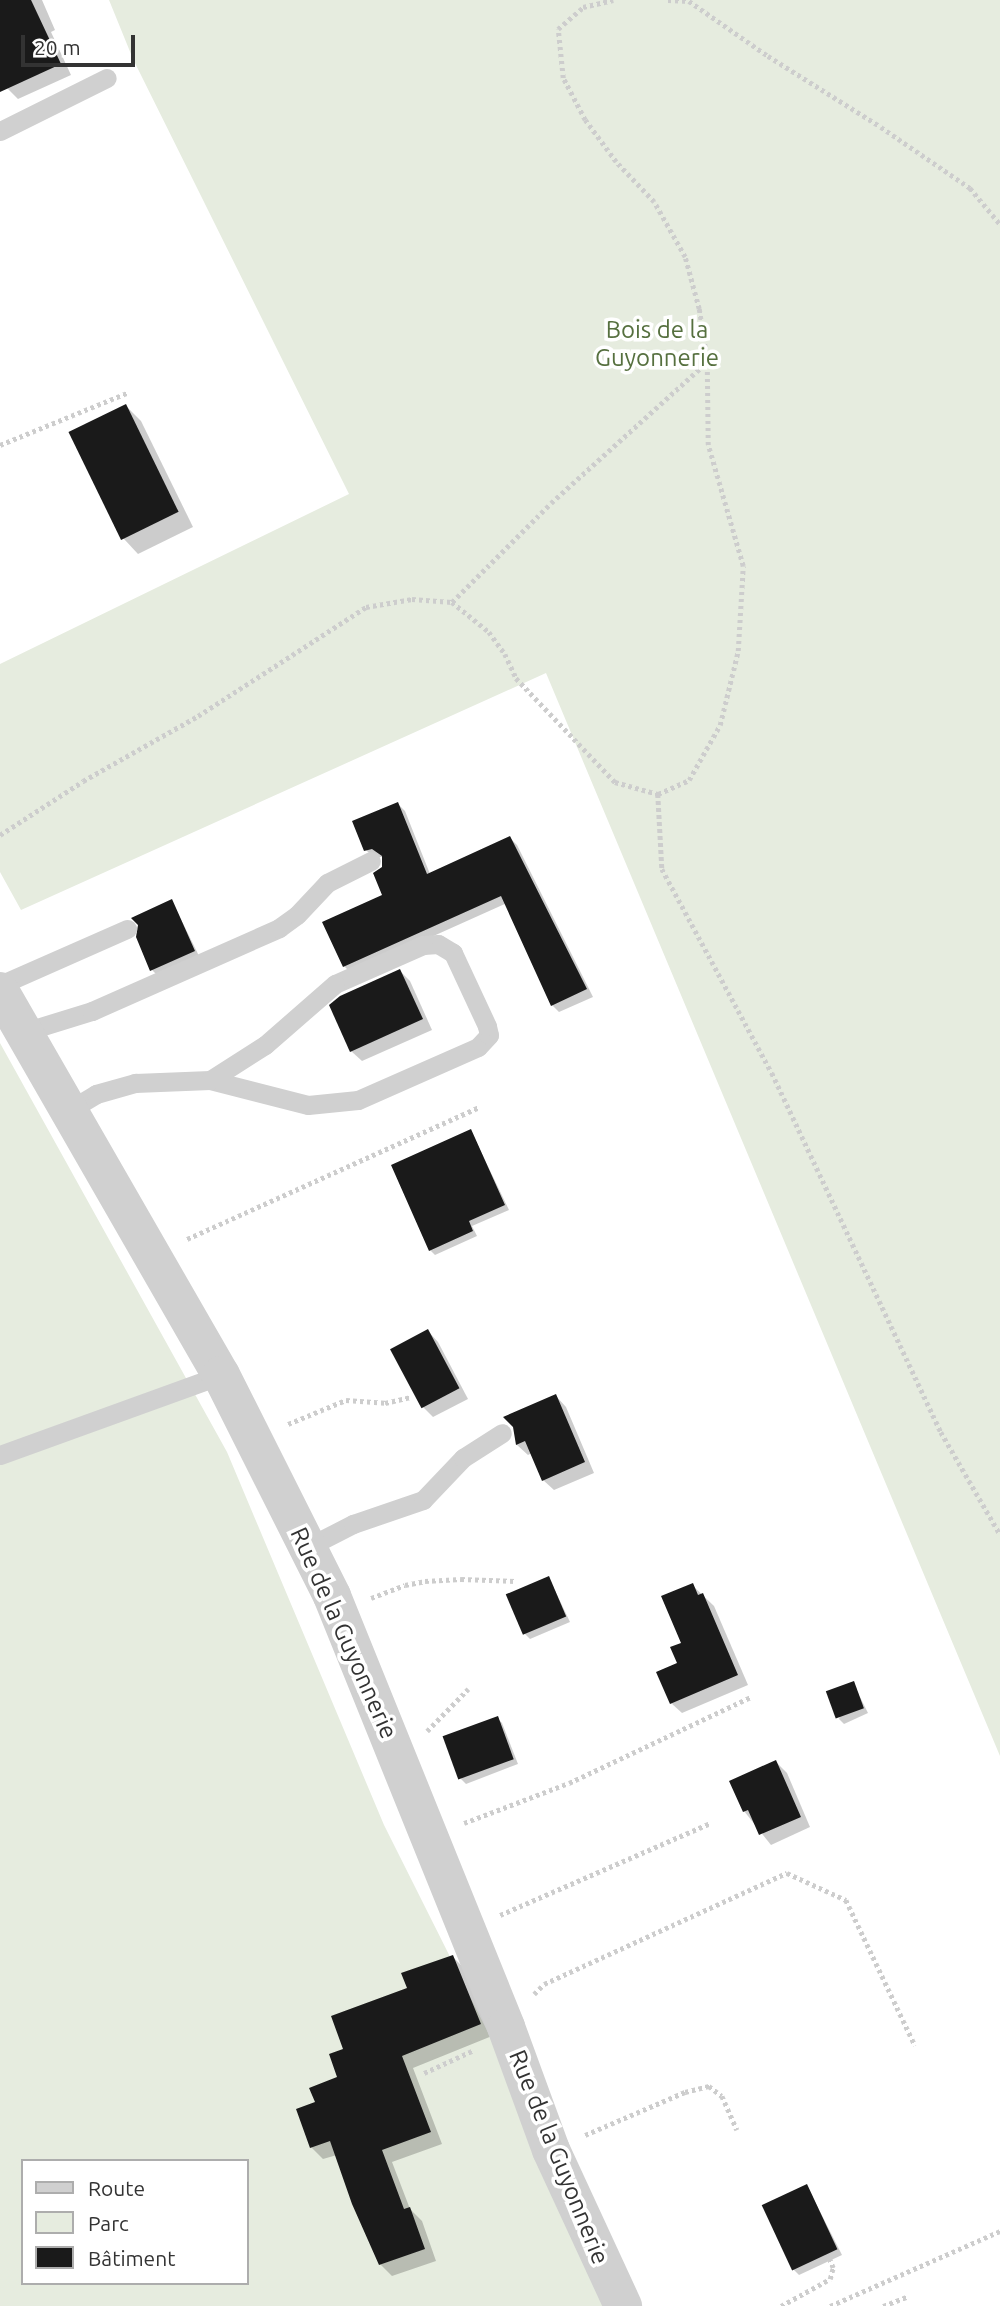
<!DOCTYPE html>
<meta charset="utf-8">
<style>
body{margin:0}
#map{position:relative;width:1000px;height:2306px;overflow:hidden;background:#fff;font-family:Ubuntu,sans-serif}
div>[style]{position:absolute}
.green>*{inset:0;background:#e6ecdf}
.shadow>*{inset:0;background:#0003}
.building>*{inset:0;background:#1a1a1a;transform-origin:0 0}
.path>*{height:4.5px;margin-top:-2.25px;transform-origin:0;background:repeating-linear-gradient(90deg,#cdcdcd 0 3.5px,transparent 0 7px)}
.service>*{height:19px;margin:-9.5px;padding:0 9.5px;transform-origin:9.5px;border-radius:9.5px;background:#d0d0d0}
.tertiary>*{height:38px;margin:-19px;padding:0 19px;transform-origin:19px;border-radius:19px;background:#d0d0d0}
span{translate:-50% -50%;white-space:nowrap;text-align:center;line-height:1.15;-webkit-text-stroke:7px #fff;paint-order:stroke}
.park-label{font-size:24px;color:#56703f}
.street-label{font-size:24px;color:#333}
.legend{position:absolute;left:21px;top:2159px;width:228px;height:126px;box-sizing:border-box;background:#fff;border:2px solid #adadad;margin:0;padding:9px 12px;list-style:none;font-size:21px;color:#333}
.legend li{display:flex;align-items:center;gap:14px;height:35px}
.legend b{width:35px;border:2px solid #adadad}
.scale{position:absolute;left:21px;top:35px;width:114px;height:32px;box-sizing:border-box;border:4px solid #333;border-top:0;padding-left:9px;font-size:21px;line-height:24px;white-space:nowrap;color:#333;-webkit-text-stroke:5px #fff;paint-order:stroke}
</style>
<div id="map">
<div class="green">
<div style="clip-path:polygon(109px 0,1000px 0,1000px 1756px,546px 673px,21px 910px,0 872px,0 664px,349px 494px,133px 59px)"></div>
<div style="clip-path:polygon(evenodd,0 1043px,227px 1452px,384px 1825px,625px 2306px,0 2306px,0 1043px,23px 2161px,247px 2161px,247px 2283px,23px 2283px,23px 2161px)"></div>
</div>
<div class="shadow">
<div style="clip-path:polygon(0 0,42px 0,55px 30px,51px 32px,71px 75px,18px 99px,7px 88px,0 72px)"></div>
<div style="clip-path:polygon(126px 406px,141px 421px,193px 527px,138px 554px,124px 539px,71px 433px)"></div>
<div style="clip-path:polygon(398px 804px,405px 811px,430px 874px,510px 838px,517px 845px,593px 997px,559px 1012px,552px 1005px,507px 903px,351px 973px,344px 966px,384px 896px,384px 857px,373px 857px,366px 850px)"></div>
<div style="clip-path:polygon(172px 901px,199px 956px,157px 975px,152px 970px)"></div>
<div style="clip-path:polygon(400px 971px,410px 981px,432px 1030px,362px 1061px,351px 1051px)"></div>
<div style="clip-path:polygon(471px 1131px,509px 1210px,472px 1226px,477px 1236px,435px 1255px,430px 1250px)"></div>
<div style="clip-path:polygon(428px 1331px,438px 1342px,468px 1399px,433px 1417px,422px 1406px)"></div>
<div style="clip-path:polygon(556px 1396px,566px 1407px,594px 1473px,554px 1490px,543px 1480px,532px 1453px,528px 1455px,517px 1445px,514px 1426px)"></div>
<div style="clip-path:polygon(549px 1578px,570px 1622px,530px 1639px,525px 1634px)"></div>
<div style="clip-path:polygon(692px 1585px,714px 1606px,748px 1685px,682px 1713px,671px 1703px)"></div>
<div style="clip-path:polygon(853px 1683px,868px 1713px,844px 1724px,839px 1719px)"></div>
<div style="clip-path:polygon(497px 1718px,502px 1723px,518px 1764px,466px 1784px,461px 1779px)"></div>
<div style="clip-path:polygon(776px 1762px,787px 1773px,810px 1827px,771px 1845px,744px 1811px)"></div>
<div style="clip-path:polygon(453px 1957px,465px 1969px,492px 2036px,413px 2068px,442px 2144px,392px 2162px,410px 2209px,422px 2221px,436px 2261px,392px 2276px,380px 2264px,337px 2155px,323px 2159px,311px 2147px,317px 2103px,339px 2078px,345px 2050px,409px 1989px)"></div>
<div style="clip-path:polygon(807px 2186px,842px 2255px,799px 2275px,794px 2270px)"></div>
</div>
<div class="building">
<div style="clip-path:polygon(0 0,31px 0,61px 64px,0 92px)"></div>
<div style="left:126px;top:404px;width:120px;height:64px;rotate:64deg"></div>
<div style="clip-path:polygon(398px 802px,427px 874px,510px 836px,587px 989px,551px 1006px,501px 896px,343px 967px,322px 922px,382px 895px,373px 873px,382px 867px,382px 856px,372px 849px,364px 851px,352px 821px)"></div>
<div style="clip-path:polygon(172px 899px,195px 951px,150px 971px,136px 937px,138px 925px,131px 918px)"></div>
<div style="clip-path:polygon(400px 969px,423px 1019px,350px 1052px,329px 1005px,340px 996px)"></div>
<div style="clip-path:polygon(471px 1129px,505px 1205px,469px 1221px,473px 1231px,429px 1251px,391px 1165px)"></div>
<div style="left:428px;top:1329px;width:67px;height:43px;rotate:62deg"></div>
<div style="clip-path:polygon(556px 1394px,585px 1462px,542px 1481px,525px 1441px,516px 1445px,513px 1427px,503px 1417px)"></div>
<div style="left:549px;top:1576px;width:44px;height:47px;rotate:67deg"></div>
<div style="clip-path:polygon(693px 1583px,698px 1595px,703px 1593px,738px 1675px,670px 1704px,656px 1672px,677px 1663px,670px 1647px,681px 1643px,661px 1596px)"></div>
<div style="left:854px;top:1681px;width:29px;height:30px;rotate:70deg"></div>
<div style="left:498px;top:1716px;width:46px;height:59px;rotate:70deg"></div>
<div style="clip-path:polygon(776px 1760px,801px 1817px,759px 1835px,748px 1810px,743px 1812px,729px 1781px)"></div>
<div style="clip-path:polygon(453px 1955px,481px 2024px,402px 2056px,431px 2132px,382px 2150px,404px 2209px,410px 2207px,425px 2249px,379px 2265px,352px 2204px,330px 2141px,310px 2148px,296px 2109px,315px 2102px,309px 2088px,337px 2077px,329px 2054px,343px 2049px,331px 2016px,407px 1988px,401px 1973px)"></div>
<div style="left:807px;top:2184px;width:72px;height:50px;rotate:65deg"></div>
</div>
<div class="path">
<div style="left:668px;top:0;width:21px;rotate:3deg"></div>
<div style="left:689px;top:1px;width:96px;rotate:34.8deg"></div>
<div style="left:768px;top:56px;width:133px;rotate:32.1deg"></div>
<div style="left:881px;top:127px;width:108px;rotate:34.4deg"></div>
<div style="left:970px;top:188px;width:47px;rotate:50.2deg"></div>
<div style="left:0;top:445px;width:137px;rotate:-22.3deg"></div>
<div style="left:452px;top:602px;width:140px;rotate:-45deg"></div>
<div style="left:551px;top:503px;width:210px;rotate:-42.1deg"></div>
<div style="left:658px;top:794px;width:75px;rotate:86.9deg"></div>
<div style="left:662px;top:869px;width:232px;rotate:61.7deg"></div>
<div style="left:772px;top:1073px;width:397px;rotate:64.8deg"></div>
<div style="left:941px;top:1432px;width:118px;rotate:60deg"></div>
<div style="left:0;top:835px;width:99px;rotate:-33deg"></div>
<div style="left:83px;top:781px;width:132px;rotate:-29.5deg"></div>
<div style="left:198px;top:716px;width:200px;rotate:-33deg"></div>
<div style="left:366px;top:607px;width:47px;rotate:-9.9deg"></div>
<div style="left:412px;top:599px;width:40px;rotate:4.3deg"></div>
<div style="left:452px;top:602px;width:48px;rotate:39deg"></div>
<div style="left:489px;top:632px;width:27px;rotate:54deg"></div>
<div style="left:505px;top:654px;width:26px;rotate:65deg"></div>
<div style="left:516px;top:678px;width:144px;rotate:46.4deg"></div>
<div style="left:615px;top:782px;width:45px;rotate:15.6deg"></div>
<div style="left:658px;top:794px;width:34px;rotate:-24deg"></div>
<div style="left:689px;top:780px;width:63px;rotate:-60.6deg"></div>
<div style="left:720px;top:725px;width:76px;rotate:-76.3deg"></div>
<div style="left:738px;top:651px;width:85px;rotate:-86.6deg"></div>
<div style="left:743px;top:566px;width:126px;rotate:-106.1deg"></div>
<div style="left:708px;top:445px;width:84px;rotate:-90.7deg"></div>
<div style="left:707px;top:361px;width:53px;rotate:-98.7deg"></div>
<div style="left:699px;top:309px;width:54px;rotate:-105.1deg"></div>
<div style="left:685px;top:257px;width:63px;rotate:-119.4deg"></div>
<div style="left:654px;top:202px;width:55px;rotate:-133.5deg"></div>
<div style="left:616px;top:162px;width:52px;rotate:-126.4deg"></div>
<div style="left:585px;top:120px;width:47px;rotate:-117.6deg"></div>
<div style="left:563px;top:78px;width:49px;rotate:-95.8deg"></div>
<div style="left:558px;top:29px;width:33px;rotate:-41deg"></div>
<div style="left:583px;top:7px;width:31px;rotate:-13deg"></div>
<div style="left:187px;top:1239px;width:321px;rotate:-24.3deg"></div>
<div style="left:288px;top:1424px;width:63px;rotate:-22.5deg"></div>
<div style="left:346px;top:1400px;width:39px;rotate:4deg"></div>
<div style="left:385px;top:1403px;width:27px;rotate:-13deg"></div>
<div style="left:371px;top:1598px;width:36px;rotate:-21deg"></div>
<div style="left:405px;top:1585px;width:20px;rotate:-11deg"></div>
<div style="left:425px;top:1581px;width:36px;rotate:-3deg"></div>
<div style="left:461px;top:1579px;width:54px;rotate:2.1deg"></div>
<div style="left:427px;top:1731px;width:59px;rotate:-45.7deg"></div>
<div style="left:464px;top:1823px;width:112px;rotate:-20.9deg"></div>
<div style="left:569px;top:1783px;width:201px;rotate:-25.3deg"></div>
<div style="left:500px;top:1915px;width:230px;rotate:-23.6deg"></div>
<div style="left:534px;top:1994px;width:14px;rotate:-45deg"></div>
<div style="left:544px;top:1984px;width:267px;rotate:-24.6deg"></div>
<div style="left:787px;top:1873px;width:65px;rotate:24.6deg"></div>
<div style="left:846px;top:1900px;width:161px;rotate:64.6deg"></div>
<div style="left:424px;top:2073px;width:55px;rotate:-24.7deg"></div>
<div style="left:585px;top:2135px;width:109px;rotate:-23.3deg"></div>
<div style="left:685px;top:2092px;width:25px;rotate:-14deg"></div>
<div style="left:709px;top:2086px;width:16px;rotate:38deg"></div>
<div style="left:722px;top:2096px;width:37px;rotate:66deg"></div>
<div style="left:781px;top:2306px;width:56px;rotate:-28.9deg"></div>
<div style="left:830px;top:2279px;width:11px;rotate:-75deg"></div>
<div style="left:833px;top:2268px;width:11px;rotate:-112deg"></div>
<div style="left:830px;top:2306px;width:186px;rotate:-23.8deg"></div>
<div style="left:883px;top:2306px;width:26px;rotate:-21deg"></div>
</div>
<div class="service">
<div style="left:0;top:131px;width:119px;rotate:-26.4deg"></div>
<div style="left:0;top:985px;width:139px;rotate:-23.8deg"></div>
<div style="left:24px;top:1032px;width:71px;rotate:-17.2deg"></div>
<div style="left:92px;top:1011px;width:205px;rotate:-23.9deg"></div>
<div style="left:279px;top:928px;width:22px;rotate:-36deg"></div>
<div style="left:297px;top:915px;width:44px;rotate:-46.8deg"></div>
<div style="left:327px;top:883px;width:49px;rotate:-26.6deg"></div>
<div style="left:68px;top:1111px;width:33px;rotate:-31deg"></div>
<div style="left:96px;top:1094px;width:41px;rotate:-15.8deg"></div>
<div style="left:135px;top:1083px;width:75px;rotate:-2.3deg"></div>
<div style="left:210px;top:1080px;width:101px;rotate:14.3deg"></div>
<div style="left:308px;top:1105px;width:50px;rotate:-5.7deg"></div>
<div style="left:358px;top:1100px;width:131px;rotate:-23.8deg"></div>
<div style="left:478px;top:1047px;width:16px;rotate:-47deg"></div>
<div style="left:489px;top:1035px;width:9px;rotate:-103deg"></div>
<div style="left:487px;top:1026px;width:81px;rotate:-115deg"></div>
<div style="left:453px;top:953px;width:17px;rotate:-149deg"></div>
<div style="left:438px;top:944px;width:15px;rotate:176deg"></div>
<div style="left:423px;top:945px;width:96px;rotate:156.1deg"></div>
<div style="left:335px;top:984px;width:93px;rotate:138.9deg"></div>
<div style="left:265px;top:1045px;width:65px;rotate:147.5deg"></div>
<div style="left:0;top:1455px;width:235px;rotate:-19.9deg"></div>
<div style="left:308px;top:1547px;width:51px;rotate:-27.1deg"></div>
<div style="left:353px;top:1524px;width:74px;rotate:-18.9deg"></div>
<div style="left:423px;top:1500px;width:58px;rotate:-46.4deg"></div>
<div style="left:463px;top:1458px;width:46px;rotate:-32.7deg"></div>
</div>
<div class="tertiary">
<div style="left:0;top:991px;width:443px;rotate:60.1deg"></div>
<div style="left:221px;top:1375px;width:247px;rotate:63.3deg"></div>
<div style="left:332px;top:1596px;width:465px;rotate:68deg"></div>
<div style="left:506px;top:2027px;width:131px;rotate:69.9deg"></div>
<div style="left:551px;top:2150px;width:172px;rotate:65.2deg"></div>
</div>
<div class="park-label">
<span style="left:657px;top:344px">Bois de la<br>Guyonnerie</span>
</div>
<div class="street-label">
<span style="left:344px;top:1633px;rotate:66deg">Rue de la Guyonnerie</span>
<span style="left:559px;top:2157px;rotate:68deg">Rue de la Guyonnerie</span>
</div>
<ul class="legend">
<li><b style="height:9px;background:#d0d0d0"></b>Route</li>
<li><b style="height:19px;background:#e6ecdf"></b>Parc</li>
<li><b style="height:19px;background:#1a1a1a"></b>Bâtiment</li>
</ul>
<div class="scale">20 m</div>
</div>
